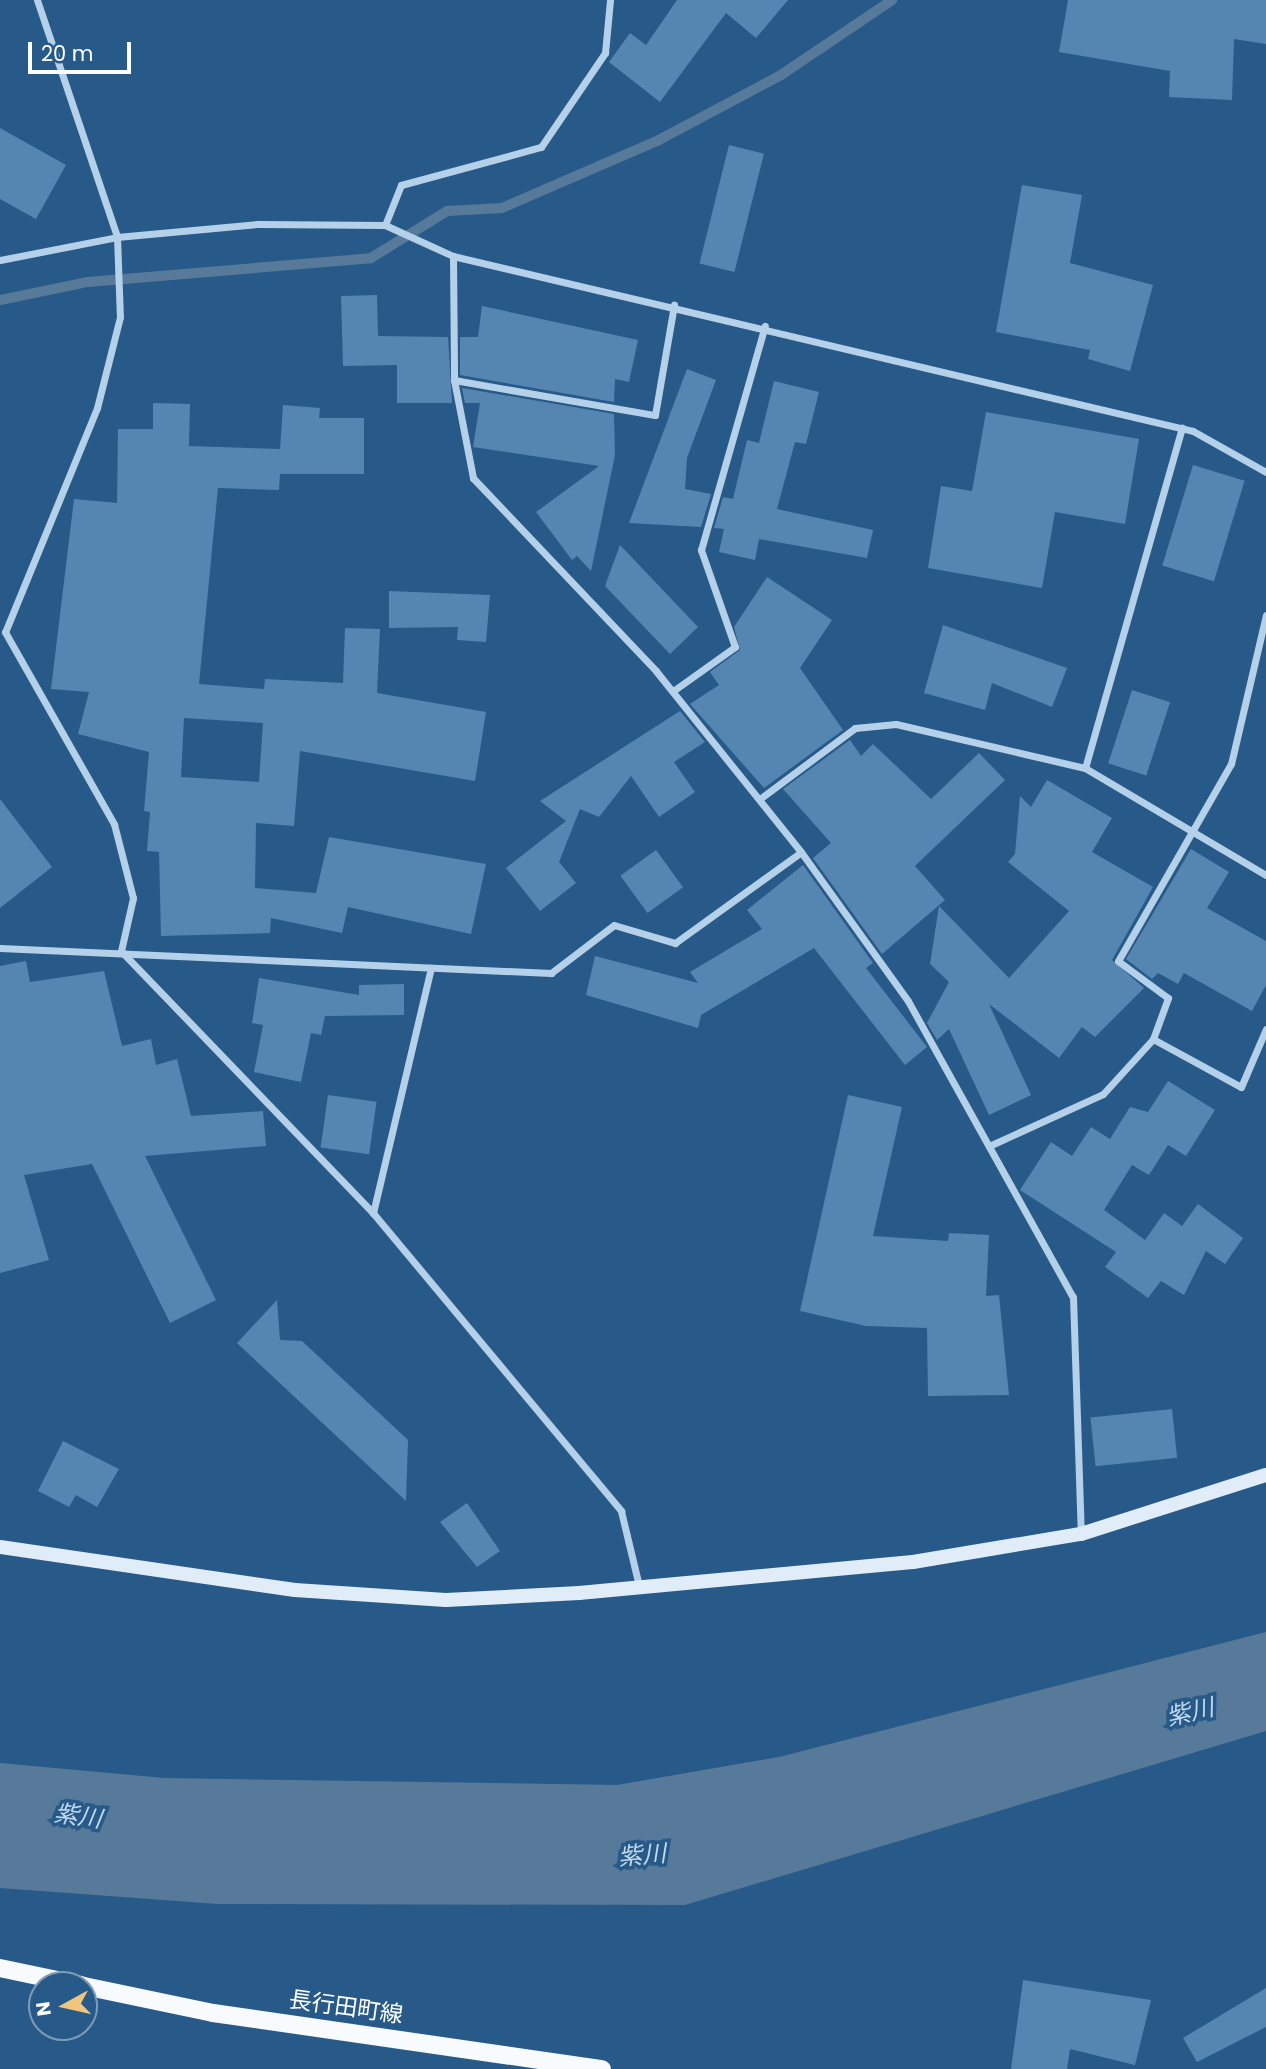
<!DOCTYPE html>
<meta charset="utf-8">
<style>
body{margin:0}
#map{position:relative;width:1266px;height:2069px;overflow:hidden;background:#285a89;font-family:Poppins,"Noto Sans JP",sans-serif}
div>[style]{position:absolute}
.water>*{inset:0;background:#587a9a}
.stream>*{height:10px;margin:-5px;padding:0 5px;transform-origin:5px;border-radius:5px;background:#587a9a}
.building>*{inset:0;background:#5586b2;transform-origin:0 0}
.street>*{height:7px;margin:-3.5px;padding:0 3.5px;transform-origin:3.5px;border-radius:3.5px;background:#b5d1e9}
.secondary>*{height:14px;margin:-7px;padding:0 7px;transform-origin:7px;border-radius:7px;background:#e0ecf8}
.primary>*{height:18px;margin:-9px;padding:0 9px;transform-origin:9px;border-radius:9px;background:#f8fbfe}
span{translate:-50% -50%;white-space:nowrap;text-align:center;line-height:1.15;-webkit-text-stroke:7px #285a89;paint-order:stroke}
.street-label{font-size:23px;color:#fff}
.water-label{font-size:24px;color:#c1daf0;font-style:italic}
.north{position:absolute;left:28px;top:1971px;width:70px;height:70px;box-sizing:border-box;background:#285a89;border:2px solid #7e9cb8;border-radius:50%;rotate:262deg;font-size:19px;font-weight:700;line-height:28px;text-align:center;color:#fff}
.north::after{content:'';display:block;margin:auto;width:24px;height:32px;background:#f0c57c;clip-path:polygon(50% 0,100% 100%,50% 72%,0 100%)}
.scale{position:absolute;left:28px;top:42px;width:103px;height:32px;box-sizing:border-box;border:4px solid #fff;border-top:0;padding-left:9px;font-size:21px;line-height:24px;white-space:nowrap;color:#fff;-webkit-text-stroke:5px #285a89;paint-order:stroke}
</style>
<div id="map">
<div class="water">
<div style="clip-path:polygon(1266px 1632px,1266px 1731px,685px 1905px,218px 1904px,0 1888px,0 1763px,164px 1778px,617px 1785px,779px 1757px)"></div>
</div>
<div class="stream">
<div style="left:0;top:300px;width:90px;rotate:-11.6deg"></div>
<div style="left:88px;top:282px;width:284px;rotate:-4.8deg"></div>
<div style="left:371px;top:258px;width:89px;rotate:-31.7deg"></div>
<div style="left:447px;top:211px;width:55px;rotate:-3.1deg"></div>
<div style="left:502px;top:208px;width:169px;rotate:-23.4deg"></div>
<div style="left:657px;top:141px;width:140px;rotate:-28deg"></div>
<div style="left:781px;top:75px;width:134px;rotate:-34deg"></div>
</div>
<div class="building">
<div style="clip-path:polygon(677px 0,788px 0,756px 38px,726px 13px,660px 102px,609px 62px,630px 33px,646px 45px)"></div>
<div style="clip-path:polygon(1068px 0,1266px 0,1266px 44px,1234px 39px,1232px 100px,1169px 97px,1170px 71px,1059px 52px)"></div>
<div style="clip-path:polygon(0 128px,66px 165px,36px 219px,0 199px)"></div>
<div style="left:729px;top:145px;width:36px;height:122px;rotate:14deg"></div>
<div style="clip-path:polygon(1022px 185px,1082px 195px,1070px 263px,1153px 285px,1130px 371px,1088px 359px,1090px 350px,996px 332px)"></div>
<div style="clip-path:polygon(377px 295px,378px 336px,448px 337px,452px 403px,397px 403px,397px 365px,343px 366px,341px 296px)"></div>
<div style="clip-path:polygon(482px 306px,638px 340px,629px 382px,615px 379px,614px 402px,460px 375px,460px 337px,478px 337px)"></div>
<div style="clip-path:polygon(687px 369px,716px 380px,687px 458px,685px 489px,711px 494px,701px 527px,629px 523px)"></div>
<div style="clip-path:polygon(774px 381px,819px 392px,806px 444px,795px 442px,777px 509px,873px 530px,867px 558px,759px 539px,755px 560px,719px 552px,724px 529px,714px 528px,723px 497px,733px 499px,747px 440px,759px 443px)"></div>
<div style="clip-path:polygon(462px 388px,614px 414px,615px 455px,591px 571px,577px 556px,572px 560px,536px 512px,599px 466px,473px 447px,480px 403px,465px 403px)"></div>
<div style="clip-path:polygon(evenodd,153px 403px,190px 404px,189px 446px,280px 449px,283px 405px,320px 408px,319px 418px,364px 418px,364px 474px,280px 474px,279px 490px,218px 488px,199px 684px,264px 689px,265px 679px,343px 683px,345px 628px,380px 629px,377px 693px,486px 712px,475px 781px,300px 751px,294px 826px,256px 823px,255px 888px,316px 893px,329px 837px,486px 864px,471px 934px,348px 907px,342px 933px,271px 918px,270px 933px,161px 936px,159px 852px,147px 851px,150px 812px,144px 811px,149px 752px,78px 734px,89px 692px,51px 689px,74px 499px,117px 503px,118px 429px,153px 429px,153px 403px,184px 718px,263px 723px,259px 782px,181px 777px,184px 718px)"></div>
<div style="clip-path:polygon(986px 412px,1139px 439px,1125px 524px,1055px 512px,1042px 588px,928px 568px,941px 486px,972px 491px)"></div>
<div style="left:1193px;top:465px;width:54px;height:105px;rotate:17deg"></div>
<div style="clip-path:polygon(620px 545px,698px 627px,670px 654px,605px 586px)"></div>
<div style="clip-path:polygon(767px 577px,832px 620px,800px 668px,843px 730px,764px 788px,690px 704px,719px 685px,710px 672px,740px 650px,734px 627px)"></div>
<div style="clip-path:polygon(389px 591px,490px 595px,486px 642px,457px 640px,458px 627px,389px 628px)"></div>
<div style="clip-path:polygon(943px 625px,1067px 668px,1052px 707px,992px 683px,985px 710px,924px 693px)"></div>
<div style="left:1132px;top:690px;width:40px;height:77px;rotate:18deg"></div>
<div style="clip-path:polygon(680px 711px,705px 742px,674px 762px,695px 792px,659px 817px,631px 776px,599px 817px,580px 809px,559px 862px,576px 883px,540px 911px,506px 868px,566px 821px,540px 801px)"></div>
<div style="clip-path:polygon(850px 740px,861px 756px,873px 744px,931px 799px,979px 753px,1005px 780px,915px 866px,945px 900px,882px 954px,813px 858px,831px 843px,783px 789px)"></div>
<div style="clip-path:polygon(1047px 780px,1112px 818px,1092px 852px,1153px 887px,1112px 960px,1144px 988px,1095px 1037px,1082px 1027px,1059px 1058px,989px 1004px,1031px 1095px,989px 1115px,949px 1029px,937px 1040px,927px 1023px,949px 982px,930px 964px,939px 906px,1009px 978px,1069px 911px,1008px 862px,1015px 854px,1020px 796px,1031px 807px)"></div>
<div style="clip-path:polygon(0 799px,52px 867px,0 908px)"></div>
<div style="clip-path:polygon(1191px 849px,1229px 872px,1207px 908px,1266px 941px,1266px 985px,1252px 1011px,1184px 973px,1178px 984px,1158px 973px,1152px 979px,1126px 959px)"></div>
<div style="left:656px;top:850px;width:46px;height:44px;rotate:54deg"></div>
<div style="clip-path:polygon(803px 865px,873px 963px,866px 968px,927px 1047px,905px 1065px,814px 948px,701px 1015px,698px 1028px,586px 995px,595px 956px,698px 983px,690px 972px,762px 929px,747px 910px)"></div>
<div style="clip-path:polygon(26px 961px,30px 982px,104px 971px,122px 1046px,151px 1039px,156px 1065px,177px 1059px,191px 1116px,263px 1111px,266px 1146px,145px 1156px,216px 1300px,170px 1323px,92px 1164px,24px 1175px,49px 1260px,0 1273px,0 966px)"></div>
<div style="clip-path:polygon(259px 978px,359px 995px,359px 985px,404px 984px,404px 1015px,325px 1016px,321px 1035px,311px 1033px,301px 1082px,254px 1072px,263px 1025px,252px 1023px)"></div>
<div style="clip-path:polygon(1168px 1081px,1215px 1110px,1186px 1156px,1168px 1145px,1149px 1175px,1132px 1165px,1104px 1210px,1145px 1240px,1164px 1213px,1182px 1226px,1198px 1204px,1243px 1238px,1225px 1264px,1206px 1251px,1184px 1295px,1161px 1281px,1148px 1298px,1105px 1267px,1116px 1252px,1020px 1190px,1051px 1142px,1072px 1156px,1091px 1127px,1110px 1139px,1130px 1107px,1148px 1112px)"></div>
<div style="left:328px;top:1095px;width:49px;height:53px;rotate:8deg"></div>
<div style="clip-path:polygon(848px 1095px,902px 1107px,873px 1236px,948px 1241px,949px 1233px,989px 1235px,986px 1296px,999px 1295px,1009px 1395px,928px 1396px,927px 1328px,866px 1326px,800px 1311px)"></div>
<div style="clip-path:polygon(277px 1300px,280px 1340px,302px 1341px,408px 1440px,406px 1501px,237px 1343px)"></div>
<div style="left:1172px;top:1409px;width:49px;height:82px;rotate:84deg"></div>
<div style="clip-path:polygon(63px 1441px,119px 1469px,97px 1507px,76px 1495px,69px 1507px,38px 1491px)"></div>
<div style="clip-path:polygon(467px 1503px,500px 1551px,477px 1567px,440px 1522px)"></div>
<div style="clip-path:polygon(1023px 1980px,1151px 2000px,1135px 2065px,1070px 2049px,1067px 2069px,1011px 2069px)"></div>
<div style="clip-path:polygon(1266px 1988px,1266px 2027px,1197px 2062px,1183px 2038px)"></div>
</div>
<div class="street">
<div style="left:37px;top:0;width:250px;rotate:71.3deg"></div>
<div style="left:117px;top:237px;width:80px;rotate:87.9deg"></div>
<div style="left:120px;top:317px;width:94px;rotate:104.2deg"></div>
<div style="left:97px;top:408px;width:242px;rotate:112.3deg"></div>
<div style="left:5px;top:632px;width:221px;rotate:60.4deg"></div>
<div style="left:114px;top:824px;width:76px;rotate:75.6deg"></div>
<div style="left:133px;top:898px;width:54px;rotate:102.8deg"></div>
<div style="left:121px;top:951px;width:364px;rotate:46.1deg"></div>
<div style="left:373px;top:1213px;width:388px;rotate:50.2deg"></div>
<div style="left:621px;top:1511px;width:77px;rotate:76.5deg"></div>
<div style="left:385px;top:225px;width:43px;rotate:-68.2deg"></div>
<div style="left:401px;top:185px;width:145px;rotate:-15.2deg"></div>
<div style="left:541px;top:147px;width:114px;rotate:-55.8deg"></div>
<div style="left:605px;top:53px;width:53px;rotate:-84.6deg"></div>
<div style="left:453px;top:256px;width:124px;rotate:89.5deg"></div>
<div style="left:454px;top:380px;width:100px;rotate:79deg"></div>
<div style="left:473px;top:478px;width:266px;rotate:46.5deg"></div>
<div style="left:656px;top:671px;width:232px;rotate:51.3deg"></div>
<div style="left:801px;top:852px;width:183px;rotate:54.3deg"></div>
<div style="left:908px;top:1001px;width:339px;rotate:60.9deg"></div>
<div style="left:1073px;top:1297px;width:237px;rotate:88.1deg"></div>
<div style="left:0;top:260px;width:119px;rotate:-11.1deg"></div>
<div style="left:117px;top:237px;width:142px;rotate:-5.3deg"></div>
<div style="left:258px;top:224px;width:127px;rotate:0.5deg"></div>
<div style="left:385px;top:225px;width:75px;rotate:24.5deg"></div>
<div style="left:453px;top:256px;width:760px;rotate:13.31deg"></div>
<div style="left:1193px;top:431px;width:84px;rotate:29.3deg"></div>
<div style="left:454px;top:380px;width:204px;rotate:9.9deg"></div>
<div style="left:655px;top:415px;width:112px;rotate:-80.2deg"></div>
<div style="left:673px;top:691px;width:76px;rotate:-35.4deg"></div>
<div style="left:735px;top:647px;width:103px;rotate:-109.3deg"></div>
<div style="left:701px;top:550px;width:233px;rotate:-74.1deg"></div>
<div style="left:1085px;top:768px;width:354px;rotate:-74.1deg"></div>
<div style="left:761px;top:798px;width:117px;rotate:-36.7deg"></div>
<div style="left:855px;top:728px;width:41px;rotate:-5.6deg"></div>
<div style="left:896px;top:724px;width:194px;rotate:13.1deg"></div>
<div style="left:1085px;top:768px;width:210px;rotate:30.6deg"></div>
<div style="left:0;top:948px;width:552px;rotate:2.6deg"></div>
<div style="left:551px;top:973px;width:79px;rotate:-37.3deg"></div>
<div style="left:614px;top:925px;width:64px;rotate:16.4deg"></div>
<div style="left:675px;top:943px;width:155px;rotate:-35.8deg"></div>
<div style="left:1153px;top:1039px;width:100px;rotate:28.6deg"></div>
<div style="left:1241px;top:1087px;width:63px;rotate:-66.7deg"></div>
<div style="left:989px;top:1146px;width:125px;rotate:-24.5deg"></div>
<div style="left:1103px;top:1094px;width:74px;rotate:-47.7deg"></div>
<div style="left:1153px;top:1039px;width:44px;rotate:-69.9deg"></div>
<div style="left:1168px;top:998px;width:62px;rotate:-143.5deg"></div>
<div style="left:1118px;top:961px;width:227px;rotate:-60.2deg"></div>
<div style="left:1231px;top:764px;width:153px;rotate:-76.8deg"></div>
<div style="left:373px;top:1213px;width:252px;rotate:-76.7deg"></div>
</div>
<div class="secondary">
<div style="left:0;top:1547px;width:298px;rotate:8.3deg"></div>
<div style="left:295px;top:1590px;width:151px;rotate:3.8deg"></div>
<div style="left:446px;top:1600px;width:133px;rotate:-3deg"></div>
<div style="left:579px;top:1593px;width:335px;rotate:-5.3deg"></div>
<div style="left:913px;top:1562px;width:170px;rotate:-9.5deg"></div>
<div style="left:1081px;top:1534px;width:194px;rotate:-17.7deg"></div>
</div>
<div class="primary">
<div style="left:0;top:1968px;width:83px;rotate:11.9deg"></div>
<div style="left:84px;top:1986px;width:132px;rotate:11.8deg"></div>
<div style="left:213px;top:2013px;width:393px;rotate:8.2deg"></div>
</div>
<div class="street-label">
<span style="left:346px;top:2007px;rotate:8deg">長行田町線</span>
</div>
<div class="water-label">
<span style="left:1190px;top:1712px;rotate:-13deg">紫川</span>
<span style="left:78px;top:1816px;rotate:8deg">紫川</span>
<span style="left:642px;top:1855px;rotate:-5deg">紫川</span>
</div>
<div class="north">N</div>
<div class="scale">20 m</div>
</div>
